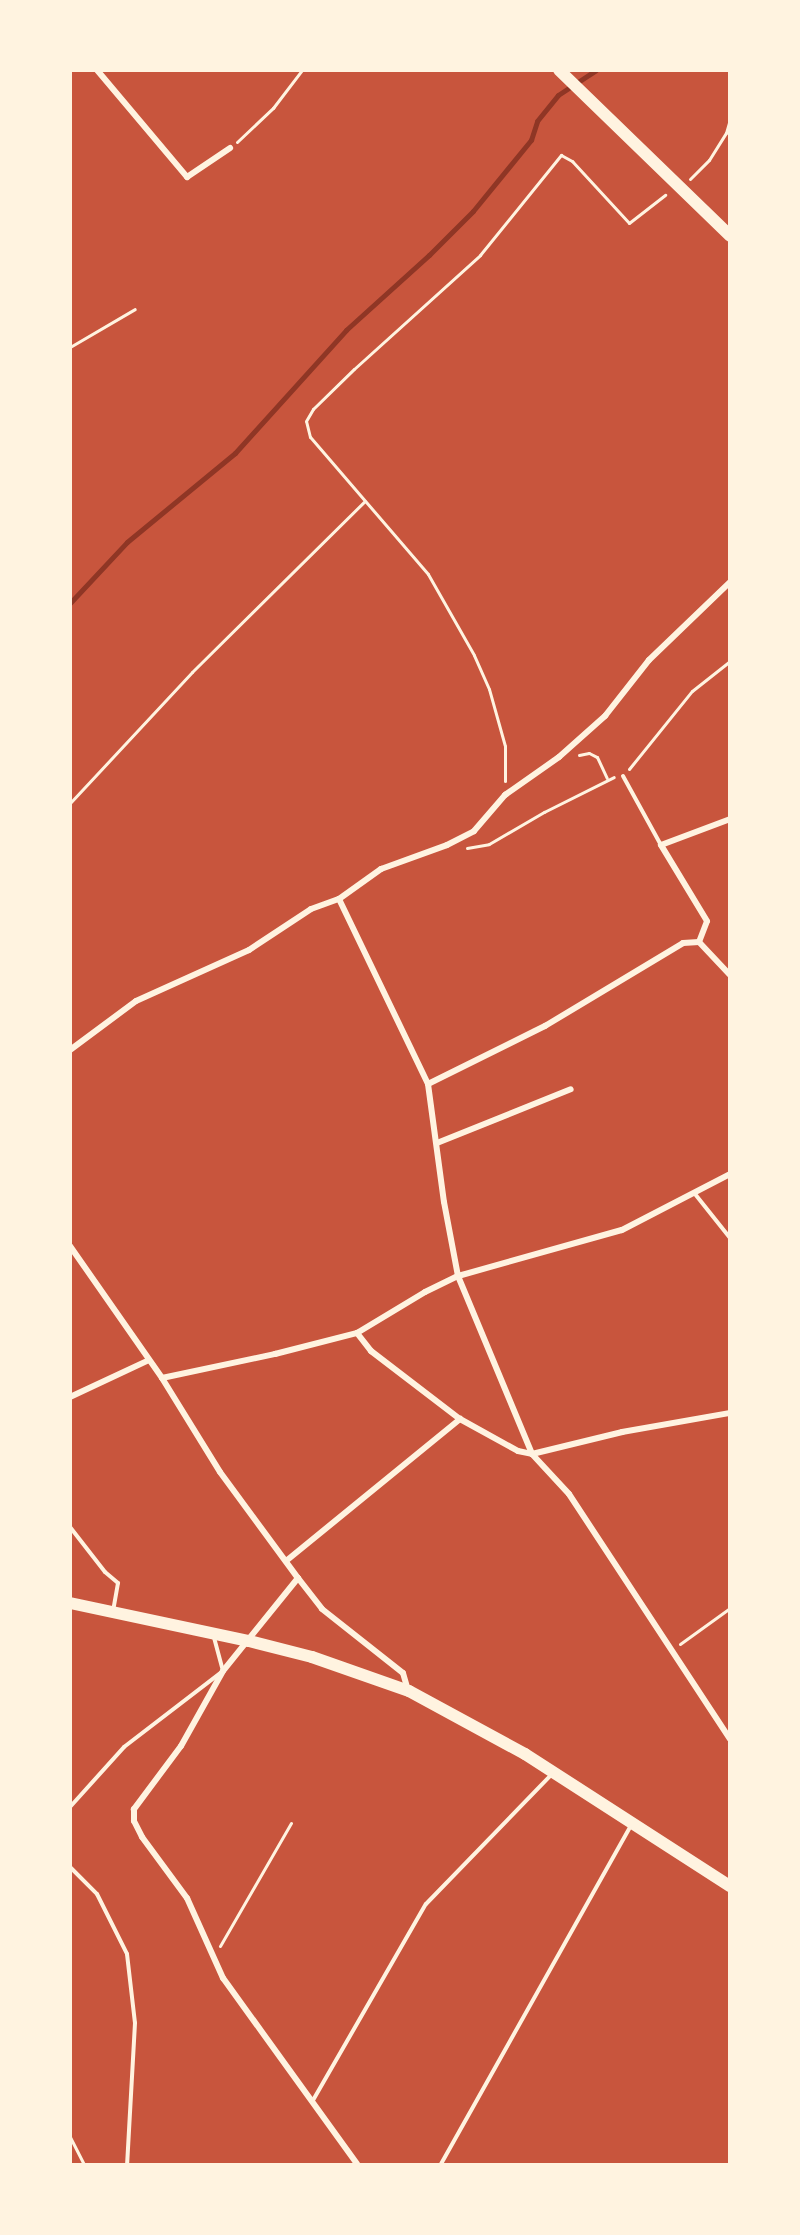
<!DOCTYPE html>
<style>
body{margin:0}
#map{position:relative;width:800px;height:2235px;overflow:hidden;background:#c8553d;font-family:Merriweather,serif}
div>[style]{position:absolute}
.stream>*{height:5px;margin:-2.5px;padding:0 2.5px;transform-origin:2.5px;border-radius:2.5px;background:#8f3625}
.path>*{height:3px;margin:-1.5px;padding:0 1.5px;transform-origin:1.5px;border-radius:1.5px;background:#fff3e0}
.service>*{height:4px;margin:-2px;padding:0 2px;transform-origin:2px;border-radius:2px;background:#fff3e0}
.minor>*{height:6px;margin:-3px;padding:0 3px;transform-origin:3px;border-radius:3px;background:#fff3e0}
.primary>*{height:12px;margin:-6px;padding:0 6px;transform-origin:6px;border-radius:6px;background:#fff3e0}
.trunk>*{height:12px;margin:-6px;padding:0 6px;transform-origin:6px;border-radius:6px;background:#fff3e0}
span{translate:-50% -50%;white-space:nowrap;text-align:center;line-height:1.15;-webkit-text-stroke:6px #fff3e0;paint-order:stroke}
.frame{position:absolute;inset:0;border:72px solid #fff3e0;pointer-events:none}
</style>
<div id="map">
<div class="stream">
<div style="left:70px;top:603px;width:83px;rotate:-46.9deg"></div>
<div style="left:127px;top:542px;width:140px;rotate:-39.5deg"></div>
<div style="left:235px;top:453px;width:166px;rotate:-47.9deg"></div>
<div style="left:346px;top:330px;width:112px;rotate:-42.1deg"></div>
<div style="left:429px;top:255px;width:62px;rotate:-45deg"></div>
<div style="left:473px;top:211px;width:92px;rotate:-50.8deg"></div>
<div style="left:531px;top:140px;width:20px;rotate:-72deg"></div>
<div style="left:537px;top:121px;width:33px;rotate:-51deg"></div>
<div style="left:558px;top:95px;width:45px;rotate:-33.3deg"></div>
</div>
<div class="path">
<div style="left:237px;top:142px;width:50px;rotate:-43.4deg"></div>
<div style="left:273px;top:108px;width:48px;rotate:-52.7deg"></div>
<div style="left:690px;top:179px;width:27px;rotate:-45deg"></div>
<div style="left:709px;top:160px;width:32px;rotate:-58deg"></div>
<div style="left:726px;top:133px;width:15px;rotate:-74deg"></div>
<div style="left:70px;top:347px;width:75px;rotate:-30.3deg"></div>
<div style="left:579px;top:755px;width:10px;rotate:-11deg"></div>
<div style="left:589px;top:753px;width:9px;rotate:27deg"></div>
<div style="left:597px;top:757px;width:23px;rotate:65deg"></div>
<div style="left:629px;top:769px;width:100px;rotate:-51.1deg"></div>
<div style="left:692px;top:691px;width:48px;rotate:-38.3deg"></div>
<div style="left:505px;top:781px;width:35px;rotate:-90deg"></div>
<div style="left:505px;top:746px;width:59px;rotate:-105.7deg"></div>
<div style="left:489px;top:689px;width:37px;rotate:-114deg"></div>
<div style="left:474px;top:655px;width:93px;rotate:-119.6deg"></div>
<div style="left:428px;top:574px;width:181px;rotate:-130.7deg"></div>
<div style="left:310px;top:437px;width:16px;rotate:-104deg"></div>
<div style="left:306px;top:421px;width:14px;rotate:-60deg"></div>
<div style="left:313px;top:409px;width:57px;rotate:-44.3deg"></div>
<div style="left:354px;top:369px;width:170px;rotate:-42.1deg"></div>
<div style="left:480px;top:255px;width:129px;rotate:-51deg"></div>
<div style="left:561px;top:155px;width:13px;rotate:29deg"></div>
<div style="left:572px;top:161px;width:84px;rotate:47.4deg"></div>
<div style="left:629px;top:223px;width:46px;rotate:-37.9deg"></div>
<div style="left:70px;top:803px;width:179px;rotate:-47deg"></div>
<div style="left:192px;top:672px;width:243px;rotate:-44.7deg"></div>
<div style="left:467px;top:848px;width:22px;rotate:-10deg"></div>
<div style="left:489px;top:844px;width:64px;rotate:-30.2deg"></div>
<div style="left:544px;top:812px;width:78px;rotate:-26.6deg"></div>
<div style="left:680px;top:1644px;width:62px;rotate:-35.8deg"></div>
<div style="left:220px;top:1946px;width:142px;rotate:-60deg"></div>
<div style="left:70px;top:2137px;width:30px;rotate:63deg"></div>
</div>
<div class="service">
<div style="left:623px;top:776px;width:79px;rotate:61.2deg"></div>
<div style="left:695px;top:1194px;width:56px;rotate:51.5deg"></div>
<div style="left:70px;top:1527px;width:57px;rotate:52.1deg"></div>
<div style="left:105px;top:1572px;width:17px;rotate:40deg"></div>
<div style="left:118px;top:1583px;width:27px;rotate:100deg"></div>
<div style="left:70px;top:1807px;width:81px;rotate:-48deg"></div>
<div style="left:124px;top:1747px;width:125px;rotate:-37.5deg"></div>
<div style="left:223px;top:1671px;width:35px;rotate:-105deg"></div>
<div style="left:70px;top:1867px;width:38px;rotate:45deg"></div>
<div style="left:97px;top:1894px;width:67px;rotate:63.4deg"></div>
<div style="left:127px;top:1954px;width:69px;rotate:83.4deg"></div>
<div style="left:135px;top:2023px;width:141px;rotate:93.2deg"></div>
<div style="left:312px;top:2102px;width:228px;rotate:-60.1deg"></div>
<div style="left:426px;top:1904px;width:181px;rotate:-45.9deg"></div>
<div style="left:441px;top:2164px;width:389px;rotate:-60.7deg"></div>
</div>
<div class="minor">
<div style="left:97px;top:70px;width:140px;rotate:49.9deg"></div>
<div style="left:187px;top:177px;width:52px;rotate:-34deg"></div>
<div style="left:339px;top:899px;width:205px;rotate:64.3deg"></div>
<div style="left:428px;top:1084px;width:119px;rotate:82.3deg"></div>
<div style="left:444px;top:1202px;width:75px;rotate:79.3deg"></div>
<div style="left:458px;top:1276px;width:193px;rotate:67.4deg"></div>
<div style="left:532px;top:1454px;width:54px;rotate:47.2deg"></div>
<div style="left:569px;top:1494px;width:293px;rotate:56.7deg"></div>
<div style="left:699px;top:942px;width:22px;rotate:-69deg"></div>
<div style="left:707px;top:921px;width:89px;rotate:-121.2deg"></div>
<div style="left:661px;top:845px;width:74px;rotate:-20.6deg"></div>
<div style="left:699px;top:942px;width:45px;rotate:46.8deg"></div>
<div style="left:70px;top:1050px;width:82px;rotate:-36.6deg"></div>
<div style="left:136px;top:1001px;width:124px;rotate:-24.3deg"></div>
<div style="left:249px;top:950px;width:74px;rotate:-33.5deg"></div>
<div style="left:311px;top:909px;width:30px;rotate:-20deg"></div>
<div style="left:339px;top:899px;width:52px;rotate:-35.5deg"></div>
<div style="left:381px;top:869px;width:70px;rotate:-20deg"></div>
<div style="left:447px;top:845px;width:30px;rotate:-27deg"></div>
<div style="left:474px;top:831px;width:48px;rotate:-49.3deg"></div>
<div style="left:505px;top:795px;width:66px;rotate:-35.1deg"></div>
<div style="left:559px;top:757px;width:62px;rotate:-41.7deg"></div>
<div style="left:605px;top:716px;width:71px;rotate:-51.8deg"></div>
<div style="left:649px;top:660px;width:112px;rotate:-43.9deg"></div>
<div style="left:428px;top:1084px;width:131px;rotate:-26.4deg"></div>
<div style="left:545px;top:1026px;width:161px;rotate:-31deg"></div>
<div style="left:683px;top:943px;width:16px;rotate:-4deg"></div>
<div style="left:437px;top:1143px;width:144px;rotate:-21.9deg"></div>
<div style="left:70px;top:1246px;width:161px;rotate:55.1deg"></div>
<div style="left:162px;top:1378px;width:110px;rotate:58.3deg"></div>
<div style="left:220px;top:1472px;width:132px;rotate:53.7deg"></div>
<div style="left:298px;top:1578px;width:39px;rotate:52deg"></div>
<div style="left:322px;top:1609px;width:103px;rotate:38.3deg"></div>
<div style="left:403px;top:1673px;width:19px;rotate:74deg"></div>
<div style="left:357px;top:1333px;width:23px;rotate:52deg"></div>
<div style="left:371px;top:1351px;width:112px;rotate:37.4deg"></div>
<div style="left:460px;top:1419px;width:66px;rotate:28.9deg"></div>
<div style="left:518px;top:1451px;width:14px;rotate:12deg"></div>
<div style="left:532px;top:1454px;width:93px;rotate:-13.7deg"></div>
<div style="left:622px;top:1432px;width:110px;rotate:-10deg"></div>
<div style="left:162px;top:1378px;width:116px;rotate:-12deg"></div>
<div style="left:275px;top:1354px;width:85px;rotate:-14.4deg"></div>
<div style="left:357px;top:1333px;width:79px;rotate:-31.1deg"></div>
<div style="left:425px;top:1292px;width:37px;rotate:-26deg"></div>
<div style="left:458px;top:1276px;width:170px;rotate:-15.7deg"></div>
<div style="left:622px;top:1230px;width:122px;rotate:-27.4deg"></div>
<div style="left:70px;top:1397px;width:87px;rotate:-25.1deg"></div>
<div style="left:286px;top:1561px;width:225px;rotate:-39.2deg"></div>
<div style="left:298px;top:1578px;width:119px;rotate:128.9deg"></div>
<div style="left:223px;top:1671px;width:86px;rotate:119.2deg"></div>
<div style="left:181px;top:1746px;width:79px;rotate:126.7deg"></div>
<div style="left:134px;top:1809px;width:12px;rotate:90deg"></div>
<div style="left:134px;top:1821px;width:18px;rotate:63deg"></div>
<div style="left:142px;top:1837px;width:76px;rotate:53.6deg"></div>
<div style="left:187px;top:1898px;width:88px;rotate:65.8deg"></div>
<div style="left:223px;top:1978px;width:229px;rotate:54.2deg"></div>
</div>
<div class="primary">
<div style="left:559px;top:70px;width:238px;rotate:44.1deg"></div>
</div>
<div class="trunk">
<div style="left:70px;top:1603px;width:183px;rotate:12deg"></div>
<div style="left:249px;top:1641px;width:65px;rotate:14.3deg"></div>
<div style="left:312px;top:1657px;width:103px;rotate:19.3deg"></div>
<div style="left:409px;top:1691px;width:132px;rotate:28.5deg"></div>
<div style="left:525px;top:1754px;width:244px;rotate:32.8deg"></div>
</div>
<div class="frame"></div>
</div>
